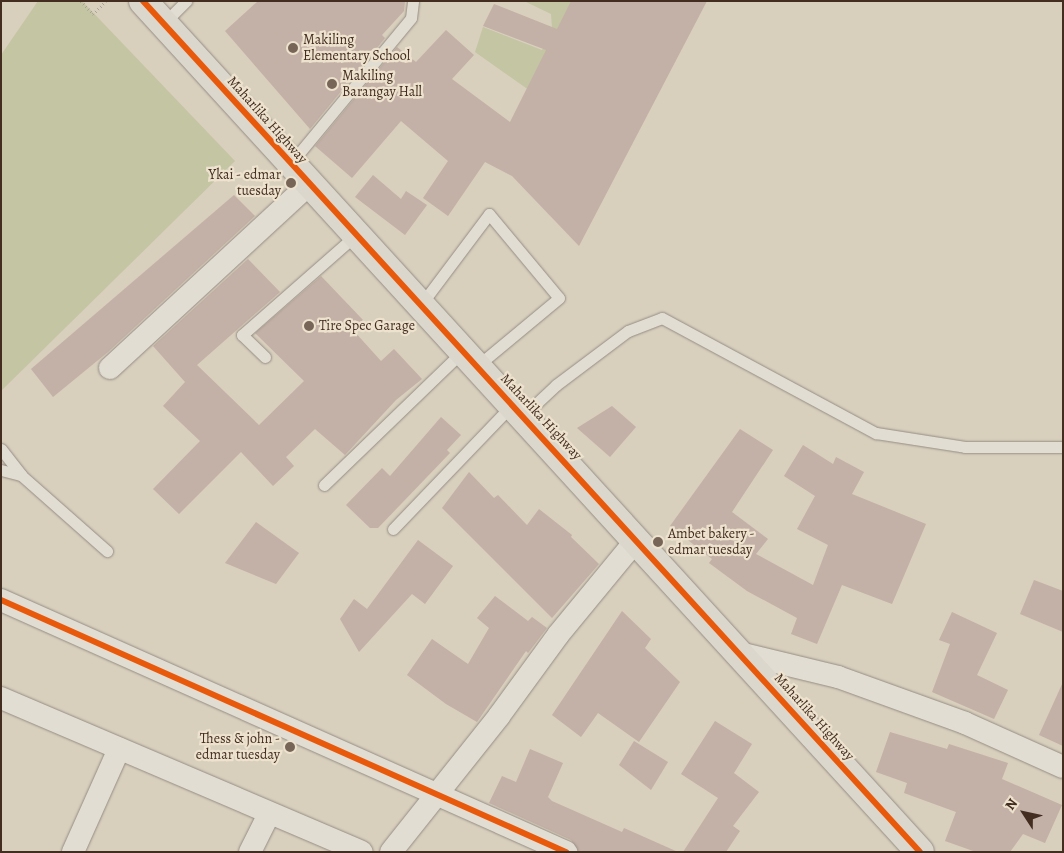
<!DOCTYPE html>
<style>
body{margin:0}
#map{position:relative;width:1064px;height:853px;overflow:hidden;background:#d8cfbd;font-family:Alegreya,serif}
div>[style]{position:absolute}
.green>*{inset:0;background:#c3c5a3}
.building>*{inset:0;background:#c3b0a6}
.path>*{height:3px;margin-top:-1.5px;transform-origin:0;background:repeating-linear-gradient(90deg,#a7a199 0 1px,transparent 0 3.5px)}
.roads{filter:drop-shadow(0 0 1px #958d82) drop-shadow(0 0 1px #958d82)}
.service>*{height:11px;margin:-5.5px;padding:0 5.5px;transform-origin:5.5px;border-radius:5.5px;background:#e1ddd3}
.minor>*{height:22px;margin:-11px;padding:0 11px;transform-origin:11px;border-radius:11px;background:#e1ddd3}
.trunk>*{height:28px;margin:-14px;padding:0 14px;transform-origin:14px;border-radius:14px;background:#dbd7cc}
.cycleway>*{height:6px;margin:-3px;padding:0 3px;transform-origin:3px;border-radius:3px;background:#e8590c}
.dots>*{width:14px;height:14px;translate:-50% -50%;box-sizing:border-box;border:2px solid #ede2cd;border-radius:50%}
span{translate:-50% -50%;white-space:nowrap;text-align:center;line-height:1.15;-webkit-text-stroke:4.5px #ede2cd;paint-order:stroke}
.poi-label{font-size:14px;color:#432d20}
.left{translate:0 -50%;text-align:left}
.right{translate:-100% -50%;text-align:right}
.street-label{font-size:14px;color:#432d20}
.frame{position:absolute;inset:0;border:2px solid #432d20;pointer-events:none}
.north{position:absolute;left:999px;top:788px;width:50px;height:50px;-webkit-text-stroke:4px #ede2cd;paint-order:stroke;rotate:305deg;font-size:14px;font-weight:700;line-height:20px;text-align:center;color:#432d20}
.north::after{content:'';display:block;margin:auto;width:18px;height:22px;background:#432d20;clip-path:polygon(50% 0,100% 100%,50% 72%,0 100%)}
</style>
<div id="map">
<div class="green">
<div style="clip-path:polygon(38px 1px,82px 1px,235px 161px,1px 391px,1px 55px)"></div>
<div style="clip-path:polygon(524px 1px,576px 1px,533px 93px,475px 52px,483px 27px,542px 50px,552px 28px,551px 14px)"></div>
</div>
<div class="building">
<div style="clip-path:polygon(258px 1px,405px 1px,404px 11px,382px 35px,385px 38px,310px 129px,225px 31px)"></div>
<div style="clip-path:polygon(571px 1px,707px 1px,579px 246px,512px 176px,485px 162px,448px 216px,423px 198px,448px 161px,401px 121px,352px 178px,315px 146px,397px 47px,416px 62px,446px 30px,474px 55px,452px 79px,510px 122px,546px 50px,483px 26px,494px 4px,557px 29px)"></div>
<div style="clip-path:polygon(373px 175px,401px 199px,406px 191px,427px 205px,405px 235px,355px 197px)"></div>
<div style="clip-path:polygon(234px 195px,255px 216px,108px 352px,53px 397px,31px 369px)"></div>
<div style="clip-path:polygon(248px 259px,280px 292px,197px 365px,259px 425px,304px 381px,255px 333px,321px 276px,363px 320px,353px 330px,381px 361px,394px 349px,422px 379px,396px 400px,345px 455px,315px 429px,286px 457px,294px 466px,273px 486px,241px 452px,179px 514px,153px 489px,200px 441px,163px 406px,185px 382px,153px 346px)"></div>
<div style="clip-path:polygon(612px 406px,636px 427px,610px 457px,577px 428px)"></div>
<div style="clip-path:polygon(441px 417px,461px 435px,447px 450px,450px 453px,378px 528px,370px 528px,346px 505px,382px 468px,390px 476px)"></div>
<div style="clip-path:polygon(740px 429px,773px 450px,732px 512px,768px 539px,756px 554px,813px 585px,828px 545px,797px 529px,815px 496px,784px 476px,803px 445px,833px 464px,836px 457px,864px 472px,852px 494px,926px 524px,892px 604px,842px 585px,817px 644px,791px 634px,797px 618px,747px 591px,709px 563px,712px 559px,670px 526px)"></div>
<div style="clip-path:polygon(469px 472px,494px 498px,498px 495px,527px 525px,539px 509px,572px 535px,571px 537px,599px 564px,552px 618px,442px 508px)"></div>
<div style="clip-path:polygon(256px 522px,299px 553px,276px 584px,225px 563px)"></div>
<div style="clip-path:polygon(418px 540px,453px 566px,425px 604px,412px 594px,359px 652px,340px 619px,354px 599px,367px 609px)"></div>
<div style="clip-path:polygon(1034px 580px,1063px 591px,1063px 632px,1020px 614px)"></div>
<div style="clip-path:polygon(495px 596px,528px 621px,532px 617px,547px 628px,528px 653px,526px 651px,477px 722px,446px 704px,407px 675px,432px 639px,468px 664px,489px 628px,477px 618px)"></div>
<div style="clip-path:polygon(622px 611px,651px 639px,645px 648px,680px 682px,639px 742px,598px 713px,581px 737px,552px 715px)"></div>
<div style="clip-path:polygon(952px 612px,997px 633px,977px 675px,1008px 690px,994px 719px,932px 692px,950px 644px,939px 640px)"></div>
<div style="clip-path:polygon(1063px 682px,1063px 746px,1039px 735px)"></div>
<div style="clip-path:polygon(715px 721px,752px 744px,734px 773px,759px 792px,733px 826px,740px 831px,726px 852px,683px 852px,718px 798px,681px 774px)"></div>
<div style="clip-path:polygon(890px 732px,947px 749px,949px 744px,1008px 763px,1002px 779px,1062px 805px,1045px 843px,1023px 834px,1010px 852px,976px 852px,945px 841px,956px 812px,904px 793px,907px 783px,876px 772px)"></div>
<div style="clip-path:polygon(634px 741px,668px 762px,651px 790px,619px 765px)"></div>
<div style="clip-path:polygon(530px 749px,563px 763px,548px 797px,552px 801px,622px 832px,624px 828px,678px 852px,579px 852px,571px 840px,489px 803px,502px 776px,516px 782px)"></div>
</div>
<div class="path">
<div style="left:81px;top:1px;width:18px;rotate:47deg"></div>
<div style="left:93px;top:14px;width:18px;rotate:-45deg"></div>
</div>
<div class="roads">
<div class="service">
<div style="left:163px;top:24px;width:33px;rotate:-45deg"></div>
<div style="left:291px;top:163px;width:188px;rotate:-50.4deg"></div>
<div style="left:411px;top:18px;width:17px;rotate:-83deg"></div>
<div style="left:420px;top:306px;width:115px;rotate:-53.1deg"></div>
<div style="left:489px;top:214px;width:109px;rotate:50.2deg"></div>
<div style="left:559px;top:298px;width:108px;rotate:140.3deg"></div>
<div style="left:265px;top:357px;width:32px;rotate:-136deg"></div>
<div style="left:242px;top:335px;width:152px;rotate:-41.3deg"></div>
<div style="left:523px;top:416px;width:45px;rotate:-43.2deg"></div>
<div style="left:556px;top:385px;width:90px;rotate:-36.9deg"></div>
<div style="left:628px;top:331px;width:36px;rotate:-21deg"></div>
<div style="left:662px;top:318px;width:243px;rotate:28.3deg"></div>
<div style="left:876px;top:433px;width:90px;rotate:8.9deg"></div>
<div style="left:965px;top:447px;width:98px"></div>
<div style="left:1px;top:449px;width:33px;rotate:52deg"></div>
<div style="left:21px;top:475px;width:115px;rotate:41.5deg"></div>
<div style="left:1px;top:470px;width:21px;rotate:14deg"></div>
<div style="left:324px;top:485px;width:193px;rotate:-44deg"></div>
<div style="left:393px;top:529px;width:172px;rotate:-46.2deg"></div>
</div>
<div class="minor">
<div style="left:110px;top:368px;width:270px;rotate:-42.7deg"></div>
<div style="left:1px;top:600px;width:619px;rotate:24.04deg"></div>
<div style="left:739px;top:653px;width:102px;rotate:13.6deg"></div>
<div style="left:838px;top:677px;width:135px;rotate:19.9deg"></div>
<div style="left:965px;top:723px;width:107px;rotate:24.2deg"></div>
<div style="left:1px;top:698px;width:392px;rotate:23.1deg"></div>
<div style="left:73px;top:852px;width:113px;rotate:-65.9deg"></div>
<div style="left:250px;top:852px;width:42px;rotate:-63.4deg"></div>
<div style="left:391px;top:852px;width:174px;rotate:-51.5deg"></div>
<div style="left:499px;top:716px;width:100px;rotate:-53.9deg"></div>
<div style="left:558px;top:635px;width:124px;rotate:-50.5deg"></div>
</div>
<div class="trunk">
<div style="left:143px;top:1px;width:1152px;rotate:47.6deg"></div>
</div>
</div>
<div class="cycleway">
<div style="left:143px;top:1px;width:1152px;rotate:47.6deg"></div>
<div style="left:1px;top:600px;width:619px;rotate:24.04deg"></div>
</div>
<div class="dots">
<div style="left:293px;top:48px;background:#776657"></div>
<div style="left:332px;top:84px;background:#776657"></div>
<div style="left:291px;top:183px;background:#776657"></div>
<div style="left:309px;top:326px;background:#776657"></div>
<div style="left:658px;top:542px;background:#776657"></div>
<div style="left:290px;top:747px;background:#776657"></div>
</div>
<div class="poi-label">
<span class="left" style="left:303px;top:48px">Makiling<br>Elementary School</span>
<span class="left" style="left:342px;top:84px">Makiling<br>Barangay Hall</span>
<span class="right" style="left:281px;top:183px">Ykai - edmar<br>tuesday</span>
<span class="left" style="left:319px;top:326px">Tire Spec Garage</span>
<span class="left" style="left:668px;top:542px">Ambet bakery -<br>edmar tuesday</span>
<span class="right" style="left:280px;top:747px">Thess &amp; john -<br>edmar tuesday</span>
</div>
<div class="street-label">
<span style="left:267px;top:120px;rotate:48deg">Maharlika Highway</span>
<span style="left:541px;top:417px;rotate:47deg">Maharlika Highway</span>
<span style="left:814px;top:717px;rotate:48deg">Maharlika Highway</span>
</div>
<div class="frame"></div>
<div class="north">N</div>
</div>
